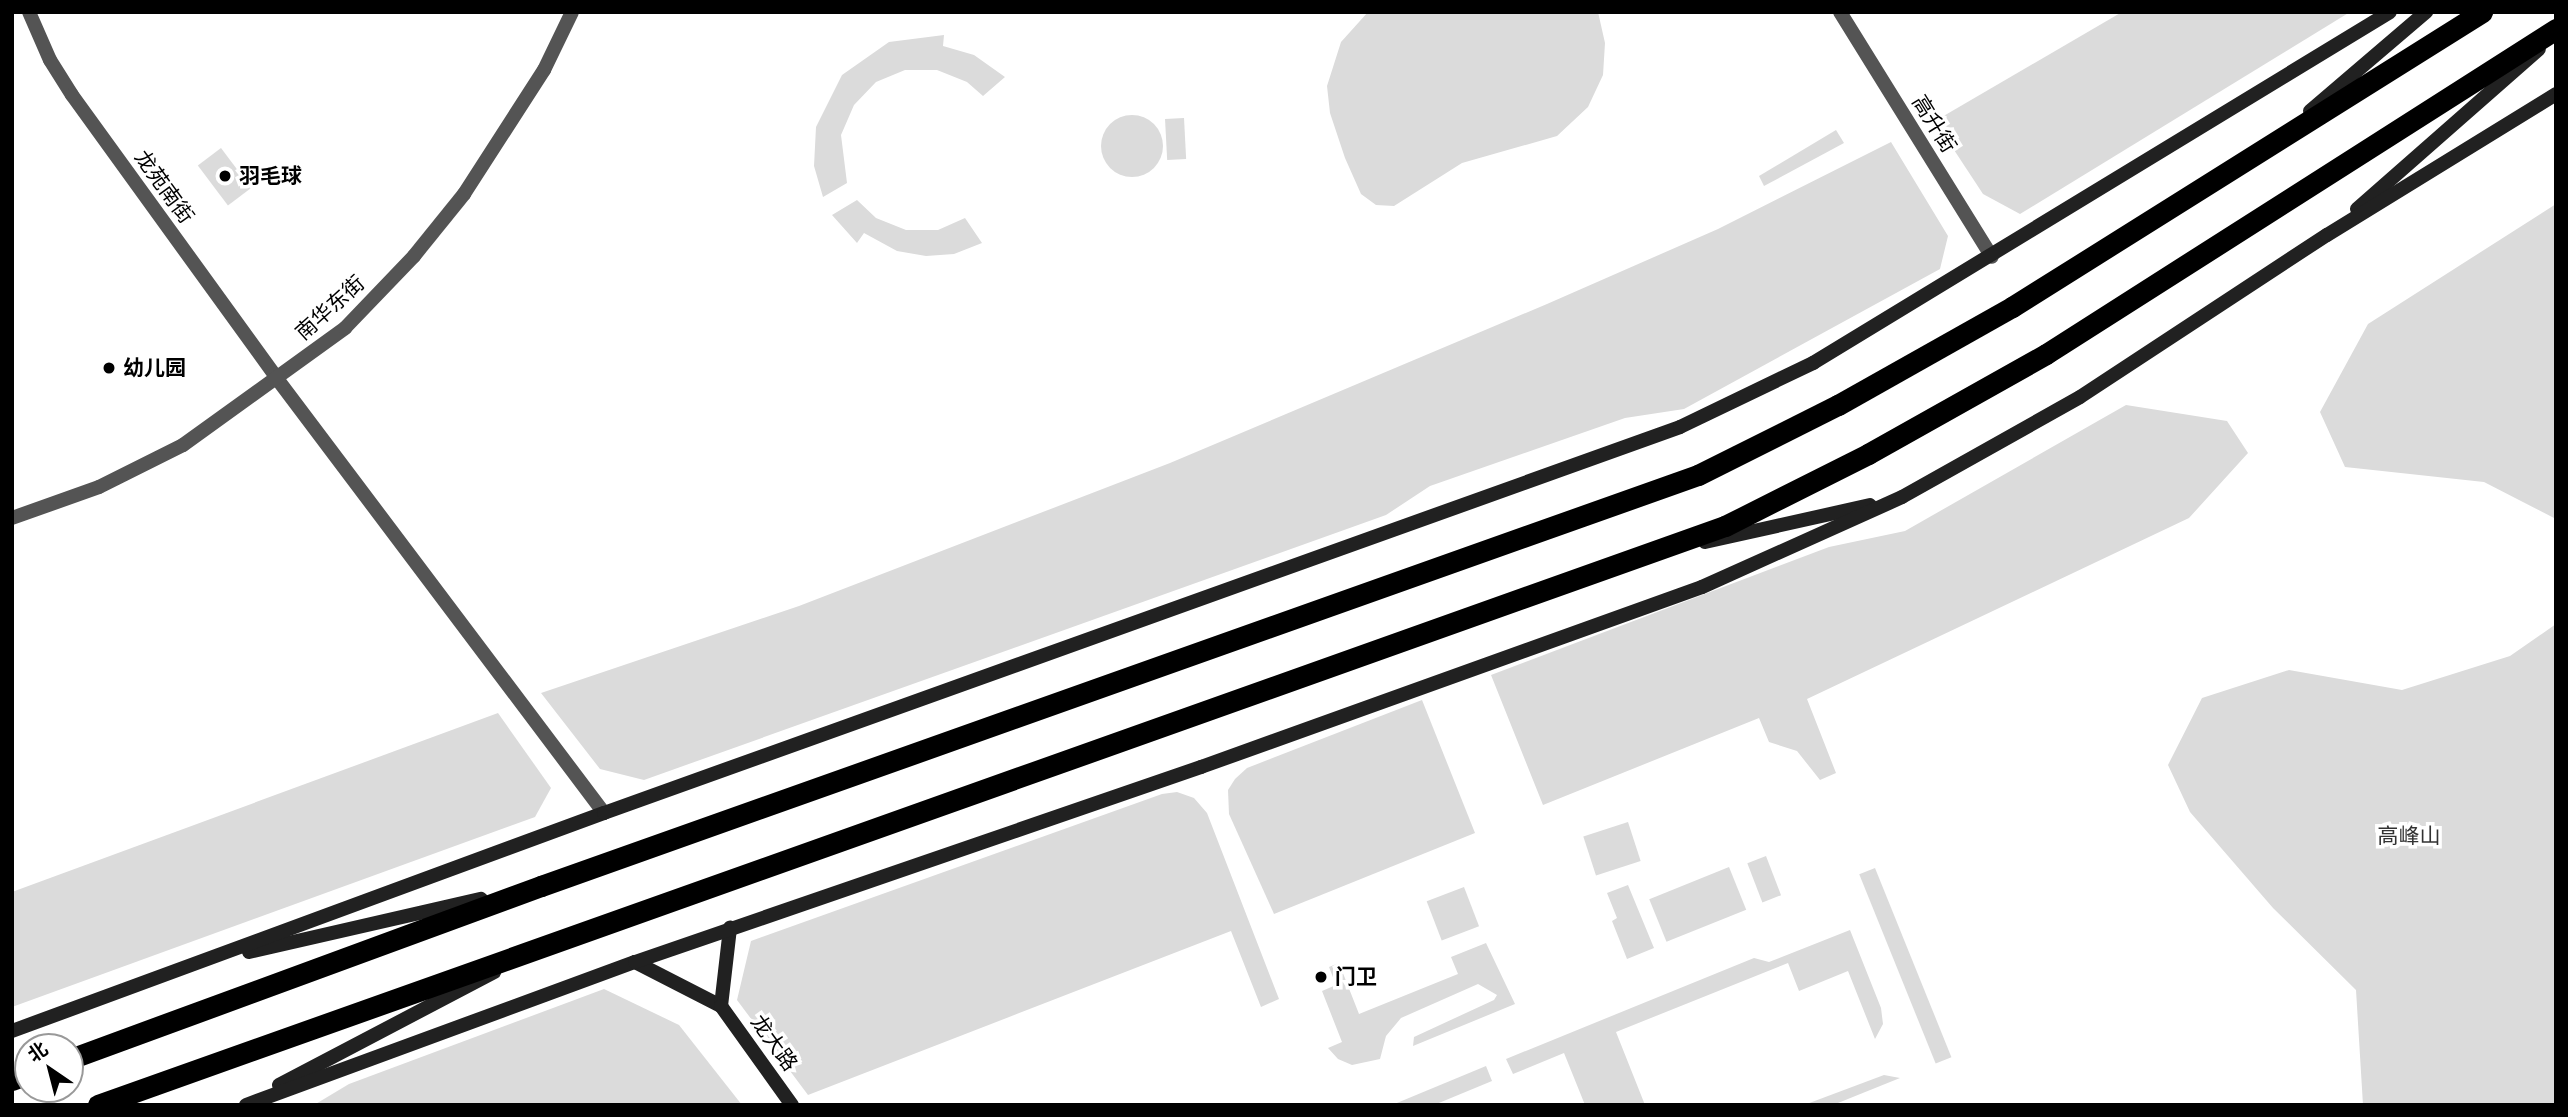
<!DOCTYPE html>
<meta charset="utf-8">
<style>
body{margin:0}
#map{position:relative;width:2568px;height:1117px;overflow:hidden;background:#fff;font-family:Signika,"Noto Sans SC",sans-serif}
div>[style]{position:absolute}
.green>*{inset:0;background:#dbdbdb;transform-origin:0 0}
.round{border-radius:50%}
.street>*{height:14px;margin:-7px;padding:0 7px;transform-origin:7px;border-radius:7px;background:#545454}
.secondary>*{height:14px;margin:-7px;padding:0 7px;transform-origin:7px;border-radius:7px;background:#212121}
.highway>*{height:21px;margin:-10.5px;padding:0 10.5px;transform-origin:10.5px;border-radius:10.5px;background:#000}
.dots>*{width:19px;height:19px;translate:-50% -50%;box-sizing:border-box;border:4px solid #fff;border-radius:50%}
span{translate:-50% -50%;white-space:nowrap;text-align:center;line-height:1.15;-webkit-text-stroke:7px #fff;paint-order:stroke}
.street-label{font-size:21px;color:#000}
.poi-label{font-size:21px;color:#000;font-weight:700}
.left{translate:0 -50%;text-align:left}
.park-label{font-size:21px;color:#323232}
.frame{position:absolute;inset:0;border:14px solid #000;pointer-events:none}
.north{position:absolute;left:14px;top:1033px;width:70px;height:70px;box-sizing:border-box;background:#fff;border:2px solid #999;border-radius:50%;rotate:325deg;font-size:19px;font-weight:700;line-height:28px;text-align:center;color:#000}
.north::after{content:'';display:block;margin:auto;width:24px;height:32px;background:#000;clip-path:polygon(50% 0,100% 100%,50% 72%,0 100%)}
</style>
<div id="map">
<div class="green">
<div style="clip-path:polygon(1368px 12px,1598px 12px,1605px 43px,1603px 75px,1588px 107px,1557px 136px,1462px 163px,1394px 206px,1376px 205px,1361px 194px,1345px 158px,1330px 113px,1327px 86px,1341px 42px)"></div>
<div style="clip-path:polygon(2122px 12px,2350px 12px,2020px 214px,1983px 194px,1935px 121px)"></div>
<div style="clip-path:polygon(944px 35px,943px 46px,974px 55px,1005px 77px,983px 96px,967px 82px,937px 70px,905px 70px,876px 82px,854px 105px,841px 135px,847px 183px,823px 197px,814px 166px,816px 127px,842px 75px,889px 42px)"></div>
<div class="round" style="left:1101px;top:115px;width:62px;height:62px"></div>
<div style="left:1184px;top:118px;width:41px;height:19px;rotate:87deg"></div>
<div style="clip-path:polygon(1836px 130px,1844px 143px,1764px 186px,1759px 176px)"></div>
<div style="clip-path:polygon(1891px 142px,1948px 236px,1940px 269px,1684px 409px,1625px 418px,1430px 486px,1386px 515px,644px 780px,600px 769px,541px 693px,799px 606px,1170px 463px,1547px 304px,1718px 229px)"></div>
<div style="left:221px;top:148px;width:50px;height:29px;rotate:53deg"></div>
<div style="clip-path:polygon(857px 200px,876px 218px,906px 230px,938px 230px,965px 218px,982px 243px,954px 254px,926px 256px,897px 251px,864px 233px,857px 243px,832px 215px)"></div>
<div style="clip-path:polygon(2556px 204px,2556px 519px,2484px 482px,2345px 467px,2320px 412px,2368px 324px)"></div>
<div style="clip-path:polygon(2126px 405px,2227px 421px,2248px 453px,2189px 518px,1807px 699px,1836px 773px,1820px 780px,1797px 751px,1769px 742px,1759px 718px,1543px 805px,1491px 675px,1829px 547px,1905px 531px)"></div>
<div style="clip-path:polygon(2556px 624px,2556px 1105px,2363px 1105px,2356px 990px,2273px 908px,2190px 812px,2168px 765px,2202px 698px,2289px 670px,2402px 690px,2510px 656px)"></div>
<div style="clip-path:polygon(1422px 700px,1475px 833px,1274px 914px,1229px 814px,1228px 790px,1235px 779px,1247px 768px)"></div>
<div style="clip-path:polygon(498px 713px,551px 788px,535px 817px,12px 1007px,12px 892px)"></div>
<div style="clip-path:polygon(1177px 792px,1194px 798px,1207px 813px,1279px 999px,1261px 1007px,1231px 931px,808px 1095px,737px 1000px,751px 941px,1162px 794px)"></div>
<div style="left:1628px;top:822px;width:41px;height:47px;rotate:72deg"></div>
<div style="left:1766px;top:856px;width:42px;height:20px;rotate:69deg"></div>
<div style="left:1729px;top:867px;width:46px;height:86px;rotate:68deg"></div>
<div style="left:1875px;top:868px;width:204px;height:17px;rotate:68deg"></div>
<div style="clip-path:polygon(1628px 885px,1654px 948px,1627px 959px,1612px 921px,1617px 918px,1607px 893px)"></div>
<div style="left:1464px;top:887px;width:42px;height:40px;rotate:69deg"></div>
<div style="clip-path:polygon(1850px 930px,1881px 1008px,1883px 1024px,1875px 1039px,1848px 971px,1799px 991px,1788px 963px,1616px 1032px,1645px 1105px,1585px 1105px,1564px 1053px,1513px 1074px,1506px 1059px,1754px 958px,1769px 962px)"></div>
<div style="clip-path:polygon(1486px 943px,1515px 1004px,1413px 1046px,1414px 1037px,1494px 1000px,1497px 995px,1478px 984px,1401px 1018px,1386px 1036px,1380px 1059px,1352px 1065px,1338px 1059px,1328px 1048px,1342px 1042px,1322px 991px,1336px 985px,1329px 967px,1339px 963px,1359px 1014px,1458px 974px,1451px 957px)"></div>
<div style="clip-path:polygon(604px 989px,679px 1025px,742px 1105px,314px 1105px,349px 1084px)"></div>
<div style="clip-path:polygon(1486px 1066px,1492px 1081px,1434px 1105px,1392px 1105px)"></div>
<div style="clip-path:polygon(1884px 1075px,1900px 1078px,1833px 1105px,1804px 1105px)"></div>
</div>
<div class="street">
<div style="left:29px;top:12px;width:52px;rotate:66.4deg"></div>
<div style="left:50px;top:60px;width:41px;rotate:57.8deg"></div>
<div style="left:72px;top:95px;width:352px;rotate:54.1deg"></div>
<div style="left:278px;top:380px;width:542px;rotate:53.02deg"></div>
<div style="left:1840px;top:12px;width:288px;rotate:58.2deg"></div>
<div style="left:12px;top:518px;width:92px;rotate:-19.6deg"></div>
<div style="left:99px;top:487px;width:94px;rotate:-26.6deg"></div>
<div style="left:183px;top:445px;width:200px;rotate:-35.8deg"></div>
<div style="left:345px;top:328px;width:100px;rotate:-46.2deg"></div>
<div style="left:414px;top:256px;width:80px;rotate:-51.1deg"></div>
<div style="left:464px;top:194px;width:148px;rotate:-57.2deg"></div>
<div style="left:544px;top:70px;width:64px;rotate:-64.2deg"></div>
</div>
<div class="secondary">
<div style="left:2310px;top:111px;width:153px;rotate:-40.5deg"></div>
<div style="left:2357px;top:209px;width:242px;rotate:-41.3deg"></div>
<div style="left:1705px;top:542px;width:169px;rotate:-12.6deg"></div>
<div style="left:249px;top:952px;width:238px;rotate:-12.9deg"></div>
<div style="left:635px;top:962px;width:97px;rotate:27.1deg"></div>
<div style="left:721px;top:1006px;width:79px;rotate:-83.4deg"></div>
<div style="left:721px;top:1006px;width:122px;rotate:54.4deg"></div>
<div style="left:12px;top:1031px;width:631px;rotate:-20.22deg"></div>
<div style="left:604px;top:813px;width:1143px;rotate:-19.73deg"></div>
<div style="left:1680px;top:427px;width:148px;rotate:-25.7deg"></div>
<div style="left:1813px;top:363px;width:675px;rotate:-31.31deg"></div>
<div style="left:279px;top:1085px;width:243px;rotate:-27.7deg"></div>
<div style="left:246px;top:1105px;width:414px;rotate:-20.2deg"></div>
<div style="left:635px;top:962px;width:599px;rotate:-19.01deg"></div>
<div style="left:1201px;top:767px;width:532px;rotate:-19.76deg"></div>
<div style="left:1702px;top:587px;width:219px;rotate:-24.2deg"></div>
<div style="left:1902px;top:497px;width:204px;rotate:-29.3deg"></div>
<div style="left:2080px;top:397px;width:295px;rotate:-33.3deg"></div>
<div style="left:2327px;top:235px;width:269px;rotate:-31.6deg"></div>
</div>
<div class="highway">
<div style="left:70px;top:1059px;width:502px;rotate:-20.17deg"></div>
<div style="left:541px;top:886px;width:1228px;rotate:-19.56deg"></div>
<div style="left:1698px;top:475px;width:157px;rotate:-26.6deg"></div>
<div style="left:1838px;top:405px;width:200px;rotate:-29.4deg"></div>
<div style="left:2012px;top:307px;width:555px;rotate:-32.11deg"></div>
<div style="left:12px;top:1080px;width:17px;rotate:-21deg"></div>
<div style="left:98px;top:1105px;width:1727px;rotate:-19.59deg"></div>
<div style="left:1725px;top:526px;width:160px;rotate:-26.7deg"></div>
<div style="left:1868px;top:454px;width:204px;rotate:-29.3deg"></div>
<div style="left:2046px;top:354px;width:605px;rotate:-32.51deg"></div>
</div>
<div class="dots">
<div style="left:225px;top:176px;background:#000"></div>
<div style="left:109px;top:368px;background:#000"></div>
<div style="left:1321px;top:977px;background:#000"></div>
</div>
<div class="street-label">
<span style="left:1934px;top:124px;rotate:58deg">高升街</span>
<span style="left:164px;top:187px;rotate:54deg">龙苑南街</span>
<span style="left:330px;top:308px;rotate:-42deg">南华东街</span>
<span style="left:774px;top:1043px;rotate:54deg">龙大路</span>
</div>
<div class="poi-label">
<span class="left" style="left:239px;top:176px">羽毛球</span>
<span class="left" style="left:123px;top:368px">幼儿园</span>
<span class="left" style="left:1335px;top:977px">门卫</span>
</div>
<div class="park-label">
<span style="left:2409px;top:836px">高峰山</span>
</div>
<div class="frame"></div>
<div class="north">北</div>
</div>
